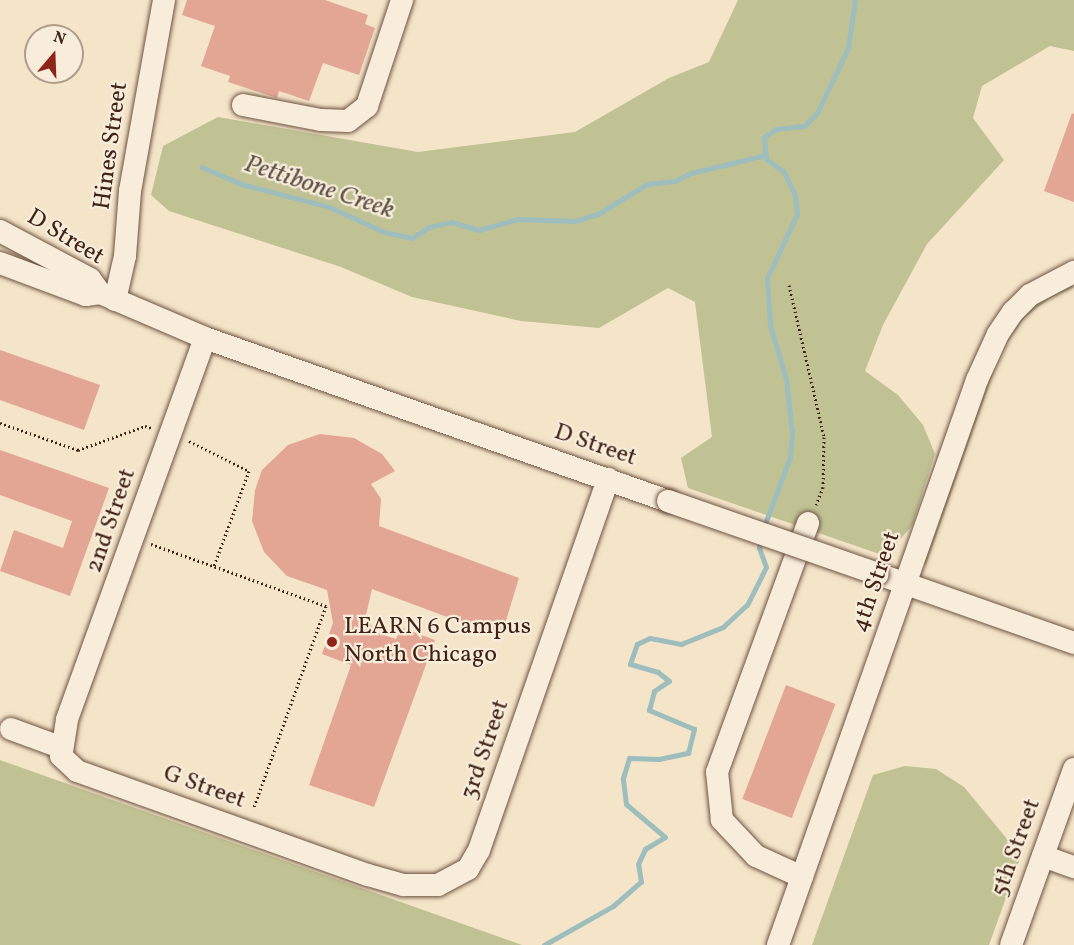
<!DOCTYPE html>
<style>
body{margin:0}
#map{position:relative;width:1074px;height:945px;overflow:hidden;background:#f4e4c8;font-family:Vollkorn,serif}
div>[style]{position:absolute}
.green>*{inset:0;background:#c0c293}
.stream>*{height:5px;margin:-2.5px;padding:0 2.5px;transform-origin:2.5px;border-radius:2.5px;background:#9ebdbd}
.building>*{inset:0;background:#e3a695;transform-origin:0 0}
.path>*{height:3px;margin-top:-1.5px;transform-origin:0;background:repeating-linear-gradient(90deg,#412316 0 1.5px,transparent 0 4.5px)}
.roads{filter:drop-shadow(0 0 2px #6e5342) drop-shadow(0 0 2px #6e5342)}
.minor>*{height:22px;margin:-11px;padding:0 11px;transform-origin:11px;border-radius:11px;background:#f8eddb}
.bridges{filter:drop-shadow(0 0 2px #6e5342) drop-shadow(0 0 2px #6e5342)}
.minor-bridge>*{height:22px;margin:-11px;padding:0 11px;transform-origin:11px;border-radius:11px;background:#f8eddb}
.dots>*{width:16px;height:16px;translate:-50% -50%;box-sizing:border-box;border:3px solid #f8eddb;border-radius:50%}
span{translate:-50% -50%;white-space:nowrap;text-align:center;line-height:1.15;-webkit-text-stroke:4.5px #f8eddb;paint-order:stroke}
.street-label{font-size:24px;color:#412316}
.poi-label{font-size:24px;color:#412316}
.left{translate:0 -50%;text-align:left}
.water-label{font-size:26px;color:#5d5148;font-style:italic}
.north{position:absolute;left:24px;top:24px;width:60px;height:60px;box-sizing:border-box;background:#f8eddb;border:2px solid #af9c8c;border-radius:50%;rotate:19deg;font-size:16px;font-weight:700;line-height:24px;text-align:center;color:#412316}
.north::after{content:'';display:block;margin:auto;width:21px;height:27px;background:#8f2418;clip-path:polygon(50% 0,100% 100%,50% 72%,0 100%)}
</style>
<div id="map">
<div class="green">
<div style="clip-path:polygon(738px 0,1074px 0,1074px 51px,1050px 46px,982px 86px,973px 118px,1004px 160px,927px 244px,883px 325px,865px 371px,898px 395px,923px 425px,935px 454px,912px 526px,885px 556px,688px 488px,681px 458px,712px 437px,695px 302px,668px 288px,599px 328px,521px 321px,412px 297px,341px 267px,169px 211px,151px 195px,163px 146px,218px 117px,418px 152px,575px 132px,669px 78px,709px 62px)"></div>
<div style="clip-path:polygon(1071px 282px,1073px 288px,1049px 299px,1024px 318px,1001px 351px,926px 565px,922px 563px,992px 357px,1021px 312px)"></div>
<div style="clip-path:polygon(0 760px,429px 912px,522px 945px,0 945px)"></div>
<div style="clip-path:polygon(905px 766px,936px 769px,964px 787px,1021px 856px,989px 945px,812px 945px,873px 775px)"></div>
</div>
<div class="stream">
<div style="left:202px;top:167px;width:43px;rotate:23.6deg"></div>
<div style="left:241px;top:184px;width:91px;rotate:14.6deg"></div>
<div style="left:329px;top:207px;width:60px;rotate:24.4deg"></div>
<div style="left:384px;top:232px;width:29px;rotate:12deg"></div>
<div style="left:412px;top:238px;width:20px;rotate:-33deg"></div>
<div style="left:429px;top:227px;width:23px;rotate:-13deg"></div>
<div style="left:451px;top:222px;width:29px;rotate:16deg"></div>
<div style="left:479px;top:230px;width:40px;rotate:-16deg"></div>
<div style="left:517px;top:219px;width:58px;rotate:2deg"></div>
<div style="left:575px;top:221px;width:24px;rotate:-17deg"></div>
<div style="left:598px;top:214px;width:57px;rotate:-31.5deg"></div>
<div style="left:647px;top:184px;width:28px;rotate:-6deg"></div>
<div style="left:675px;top:181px;width:18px;rotate:-27deg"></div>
<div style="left:691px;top:173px;width:77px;rotate:-13.5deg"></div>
<div style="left:763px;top:529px;width:77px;rotate:-69.4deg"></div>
<div style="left:790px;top:457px;width:25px;rotate:-85deg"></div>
<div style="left:792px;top:432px;width:53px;rotate:-96.5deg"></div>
<div style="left:786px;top:379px;width:56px;rotate:-106.5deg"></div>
<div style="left:770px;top:325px;width:47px;rotate:-93.7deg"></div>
<div style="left:767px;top:278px;width:71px;rotate:-64.9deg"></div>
<div style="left:797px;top:214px;width:19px;rotate:-96deg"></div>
<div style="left:795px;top:195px;width:25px;rotate:-116deg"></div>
<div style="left:784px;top:172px;width:22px;rotate:-144deg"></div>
<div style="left:766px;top:159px;width:22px;rotate:-95deg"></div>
<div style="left:764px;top:137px;width:14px;rotate:-34deg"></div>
<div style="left:776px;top:129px;width:28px;rotate:-6deg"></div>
<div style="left:804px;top:126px;width:18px;rotate:-45deg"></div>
<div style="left:817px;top:113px;width:72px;rotate:-64.5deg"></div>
<div style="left:848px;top:48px;width:49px;rotate:-81.7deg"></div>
<div style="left:544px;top:945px;width:79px;rotate:-29.5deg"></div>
<div style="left:613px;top:906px;width:37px;rotate:-41deg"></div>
<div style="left:641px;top:882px;width:18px;rotate:-99deg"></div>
<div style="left:638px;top:864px;width:17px;rotate:-65deg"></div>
<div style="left:645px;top:849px;width:23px;rotate:-31deg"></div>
<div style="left:665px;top:837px;width:51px;rotate:-139.8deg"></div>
<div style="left:626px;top:804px;width:26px;rotate:-97deg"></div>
<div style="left:623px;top:778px;width:21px;rotate:-73deg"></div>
<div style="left:629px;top:758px;width:30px;rotate:2deg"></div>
<div style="left:659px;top:759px;width:30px;rotate:-12deg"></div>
<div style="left:688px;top:753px;width:25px;rotate:-76deg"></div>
<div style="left:694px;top:729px;width:49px;rotate:-157.1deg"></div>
<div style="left:649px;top:710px;width:20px;rotate:-75deg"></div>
<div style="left:654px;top:691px;width:18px;rotate:-34deg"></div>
<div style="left:669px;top:681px;width:14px;rotate:-141deg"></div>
<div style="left:658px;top:672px;width:29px;rotate:-164deg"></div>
<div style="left:630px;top:664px;width:21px;rotate:-71deg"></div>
<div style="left:637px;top:644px;width:14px;rotate:-25deg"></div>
<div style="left:650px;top:638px;width:32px;rotate:11deg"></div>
<div style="left:681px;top:644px;width:45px;rotate:-22deg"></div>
<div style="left:723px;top:627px;width:33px;rotate:-43deg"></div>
<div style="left:747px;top:605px;width:42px;rotate:-63.4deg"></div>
<div style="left:766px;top:567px;width:20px;rotate:-110deg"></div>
<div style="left:759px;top:548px;width:10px;rotate:-79deg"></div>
</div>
<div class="building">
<div style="clip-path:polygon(187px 0,325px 0,368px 15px,365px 24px,375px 28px,359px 75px,323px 63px,309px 101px,279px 91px,277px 98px,228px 82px,230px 76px,201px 66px,215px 26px,182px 15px)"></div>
<div style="clip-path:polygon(1072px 113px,1074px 114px,1074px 202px,1044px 191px)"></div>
<div style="clip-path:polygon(0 350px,100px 385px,84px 430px,0 400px)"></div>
<div style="clip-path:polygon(320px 434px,354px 438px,382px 454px,395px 471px,371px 484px,381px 499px,379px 526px,519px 578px,501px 637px,372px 589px,366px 615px,375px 632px,396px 639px,400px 627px,435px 640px,374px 807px,309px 785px,351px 665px,322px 654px,333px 623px,327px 590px,287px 576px,264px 552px,252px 521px,255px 490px,262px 470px,288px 445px)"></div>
<div style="clip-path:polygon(0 450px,109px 488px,70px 596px,0 571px,14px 530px,63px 548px,72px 521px,0 495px)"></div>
<div style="left:786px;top:685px;width:53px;height:122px;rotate:21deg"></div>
</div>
<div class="path">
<div style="left:789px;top:285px;width:156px;rotate:77deg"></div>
<div style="left:824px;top:437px;width:50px;rotate:91.1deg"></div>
<div style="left:823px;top:487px;width:19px;rotate:111deg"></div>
<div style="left:0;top:423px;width:83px;rotate:19.1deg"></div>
<div style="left:78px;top:450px;width:71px;rotate:-19.7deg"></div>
<div style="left:145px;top:426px;width:7px;rotate:16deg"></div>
<div style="left:189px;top:441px;width:67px;rotate:26.6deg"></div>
<div style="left:249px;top:471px;width:101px;rotate:110.2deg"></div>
<div style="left:151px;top:544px;width:186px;rotate:19.5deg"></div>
<div style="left:326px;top:606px;width:214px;rotate:109.7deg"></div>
</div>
<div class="roads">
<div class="minor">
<div style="left:243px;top:105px;width:79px;rotate:10.9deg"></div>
<div style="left:321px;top:120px;width:27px;rotate:2deg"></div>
<div style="left:348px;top:121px;width:24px;rotate:-38deg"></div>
<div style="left:367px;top:106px;width:112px;rotate:-71.7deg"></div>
<div style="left:0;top:231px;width:102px;rotate:28.1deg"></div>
<div style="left:90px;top:279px;width:17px;rotate:54deg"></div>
<div style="left:100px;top:293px;width:114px;rotate:23.2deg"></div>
<div style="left:205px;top:338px;width:491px;rotate:19.4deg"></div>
<div style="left:0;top:263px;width:92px;rotate:20.4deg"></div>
<div style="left:86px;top:295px;width:14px;rotate:-8deg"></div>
<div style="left:115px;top:300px;width:45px;rotate:-77.2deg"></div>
<div style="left:125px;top:256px;width:65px;rotate:-85.6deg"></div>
<div style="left:130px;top:191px;width:194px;rotate:-79.9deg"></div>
<div style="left:205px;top:338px;width:406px;rotate:109.9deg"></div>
<div style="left:67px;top:720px;width:36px;rotate:99deg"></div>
<div style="left:61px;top:756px;width:22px;rotate:43deg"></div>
<div style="left:77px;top:771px;width:309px;rotate:19.7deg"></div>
<div style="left:368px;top:875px;width:37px;rotate:16deg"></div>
<div style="left:404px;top:885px;width:34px"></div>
<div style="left:438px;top:885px;width:34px;rotate:-28deg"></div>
<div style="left:468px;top:869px;width:22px;rotate:-60deg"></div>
<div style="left:479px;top:850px;width:393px;rotate:-70.8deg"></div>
<div style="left:878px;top:574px;width:208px;rotate:19.4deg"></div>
<div style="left:11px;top:729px;width:52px;rotate:20.2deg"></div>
<div style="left:1043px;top:856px;width:33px;rotate:20deg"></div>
<div style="left:802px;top:877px;width:51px;rotate:-155.5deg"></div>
<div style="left:756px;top:856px;width:50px;rotate:-133.4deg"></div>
<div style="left:722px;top:820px;width:48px;rotate:-95.9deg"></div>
<div style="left:717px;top:772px;width:265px;rotate:-69.9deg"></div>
<div style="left:778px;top:945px;width:599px;rotate:-70.6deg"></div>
<div style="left:977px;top:380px;width:51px;rotate:-65.5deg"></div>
<div style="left:998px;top:334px;width:27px;rotate:-56deg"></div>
<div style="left:1013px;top:312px;width:24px;rotate:-45deg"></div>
<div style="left:1030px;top:295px;width:50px;rotate:-27.6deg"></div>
<div style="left:1011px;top:945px;width:187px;rotate:-70.3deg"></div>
</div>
</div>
<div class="bridges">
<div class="minor-bridge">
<div style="left:668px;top:501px;width:222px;rotate:19.2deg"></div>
</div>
</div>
<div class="dots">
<div style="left:332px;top:642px;background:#8f2418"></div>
</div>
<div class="street-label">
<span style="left:112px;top:146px;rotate:-82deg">Hines Street</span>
<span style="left:65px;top:238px;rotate:31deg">D Street</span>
<span style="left:595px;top:446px;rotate:19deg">D Street</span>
<span style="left:112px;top:521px;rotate:-71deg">2nd Street</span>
<span style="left:877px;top:582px;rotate:-71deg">4th Street</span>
<span style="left:486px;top:750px;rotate:-71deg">3rd Street</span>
<span style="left:204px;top:788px;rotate:20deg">G Street</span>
<span style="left:1017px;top:848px;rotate:-70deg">5th Street</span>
</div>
<div class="poi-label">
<span class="left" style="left:344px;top:642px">LEARN 6 Campus<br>North Chicago</span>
</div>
<div class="water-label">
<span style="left:319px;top:188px;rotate:18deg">Pettibone Creek</span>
</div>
<div class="north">N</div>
</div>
